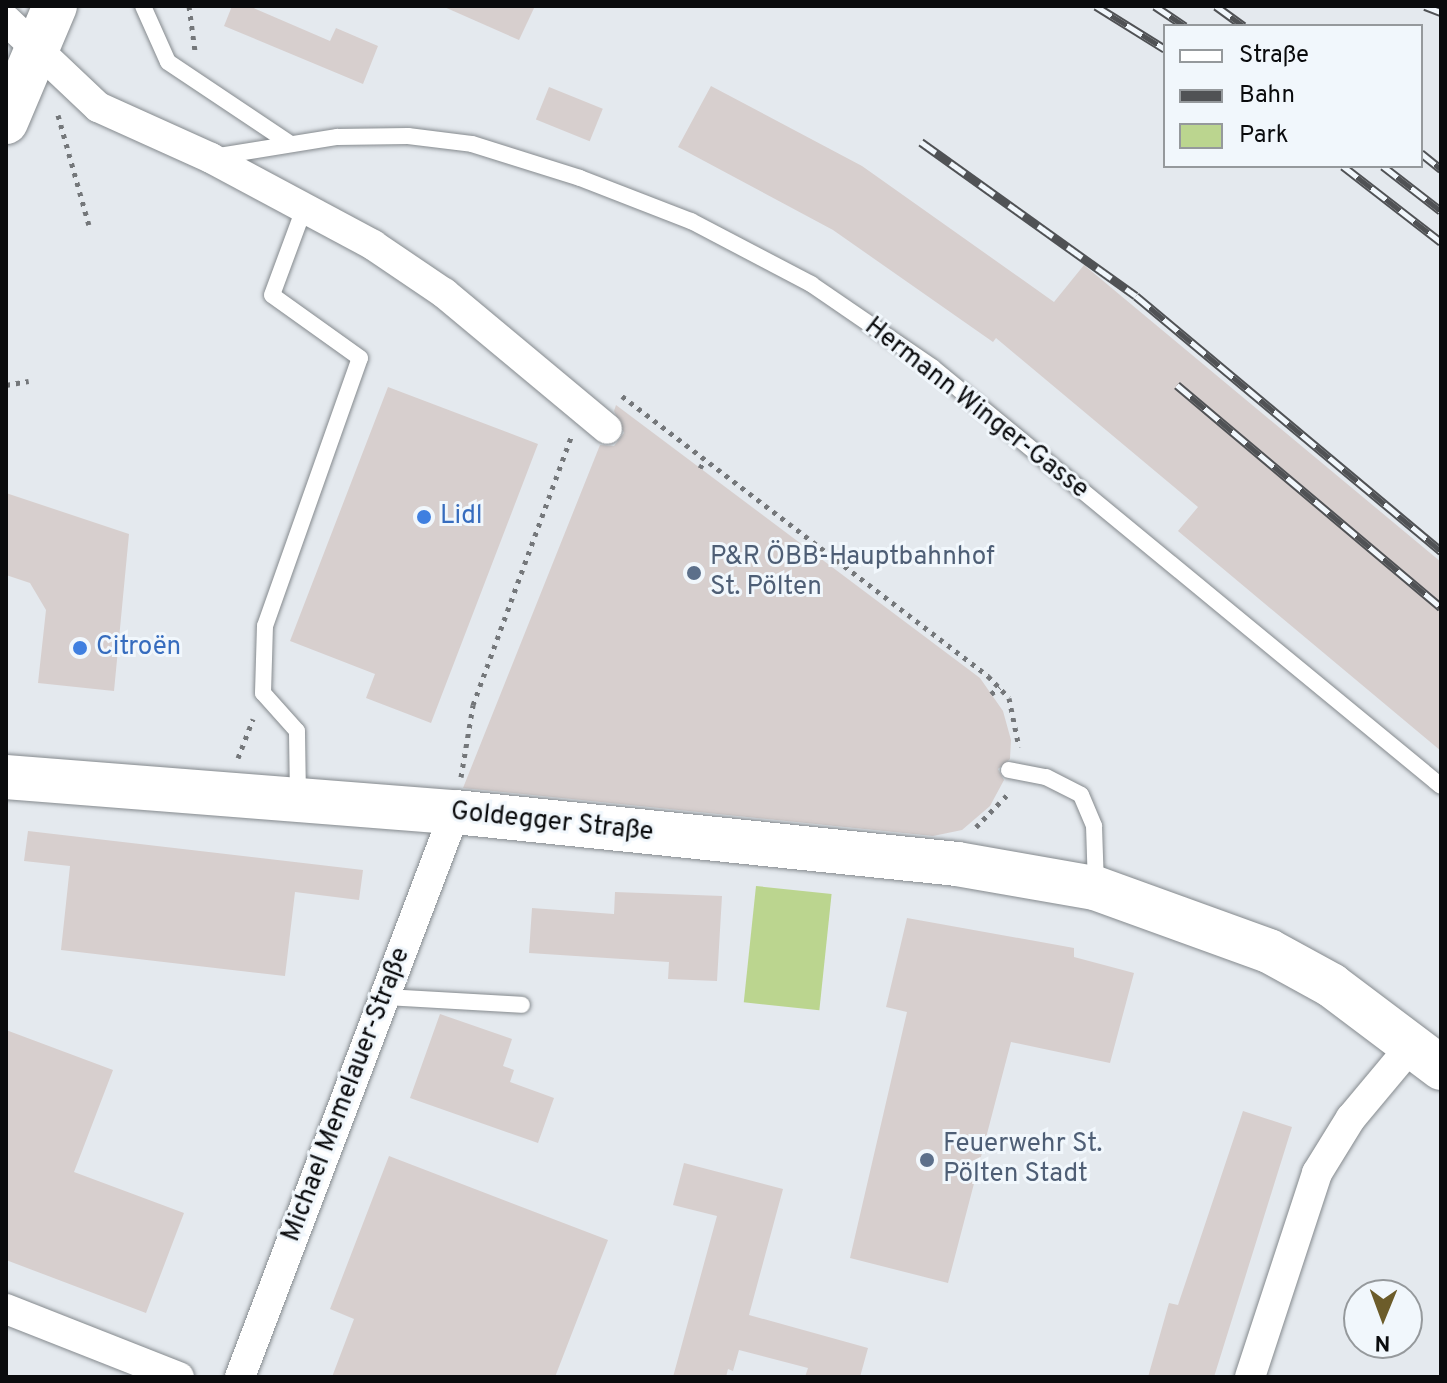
<!DOCTYPE html>
<meta charset="utf-8">
<style>
body{margin:0}
#map{position:relative;width:1447px;height:1383px;overflow:hidden;background:#e4e9ee;font-family:Overpass,sans-serif}
div>[style]{position:absolute}
.green>*{inset:0;background:#bbd58f;transform-origin:0 0}
.building>*{inset:0;background:#d7cfce;transform-origin:0 0}
.path>*{height:5px;margin-top:-2.5px;transform-origin:0;background:repeating-linear-gradient(90deg,#74777a 0 4px,transparent 0 10px)}
.roads{filter:drop-shadow(0 0 2px #858a8e) drop-shadow(0 0 2px #858a8e)}
.lane>*{height:16px;margin:-8px;padding:0 8px;transform-origin:8px;border-radius:8px;background:#fff}
.street>*{height:30px;margin:-15px;padding:0 15px;transform-origin:15px;border-radius:15px;background:#fff}
.secondary>*{height:44px;margin:-22px;padding:0 22px;transform-origin:22px;border-radius:22px;background:#fff}
.rail>*{height:9px;margin-top:-4.5px;transform-origin:0;background:repeating-linear-gradient(90deg,#f1f7fc 0 18px,#505255 0 36px);box-sizing:border-box;border-block:2px solid #505255}
.dots>*{width:22px;height:22px;translate:-50% -50%;box-sizing:border-box;border:4px solid #f1f7fc;border-radius:50%}
span{translate:-50% -50%;white-space:nowrap;text-align:center;line-height:1.15;-webkit-text-stroke:6px #f1f7fc;paint-order:stroke}
.street-label{font-size:26px;color:#0a0b0d}
.shop-label{font-size:26px;color:#366cbe}
.left{translate:0 -50%;text-align:left}
.service-label{font-size:26px;color:#4e5e75}
.frame{position:absolute;inset:0;border:8px solid #0a0b0d;pointer-events:none}
.legend{position:absolute;left:1163px;top:24px;width:260px;height:144px;box-sizing:border-box;background:#f1f7fc;border:2px solid #95999c;margin:0;padding:10px 14px;list-style:none;font-size:24px;color:#0a0b0d}
.legend li{display:flex;align-items:center;gap:16px;height:40px}
.legend b{width:40px;border:2px solid #95999c}
.north{position:absolute;left:1343px;top:1279px;width:80px;height:80px;box-sizing:border-box;background:#f1f7fc;border:2px solid #95999c;border-radius:50%;rotate:181deg;font-size:22px;font-weight:700;line-height:32px;text-align:center;color:#0a0b0d}
.north::after{content:'';display:block;margin:auto;width:28px;height:36px;background:#6c5c2a;clip-path:polygon(50% 0,100% 100%,50% 72%,0 100%)}
</style>
<div id="map">
<div class="green">
<div style="left:756px;top:886px;width:76px;height:117px;rotate:6deg"></div>
</div>
<div class="building">
<div style="clip-path:polygon(232px 6px,249px 6px,330px 41px,336px 28px,378px 46px,363px 84px,224px 26px)"></div>
<div style="clip-path:polygon(442px 6px,535px 6px,519px 40px)"></div>
<div style="clip-path:polygon(711px 86px,862px 166px,1054px 302px,1084px 265px,1441px 562px,1441px 751px,1178px 531px,1198px 507px,996px 338px,993px 342px,833px 230px,678px 147px)"></div>
<div style="left:549px;top:87px;width:58px;height:35px;rotate:22deg"></div>
<div style="clip-path:polygon(388px 387px,538px 444px,431px 723px,366px 698px,375px 674px,290px 641px)"></div>
<div style="clip-path:polygon(616px 405px,980px 678px,1003px 711px,1011px 740px,1010px 759px,998px 769px,1004px 780px,990px 806px,962px 830px,933px 836px,463px 788px,600px 445px,614px 446px,624px 433px,614px 411px)"></div>
<div style="clip-path:polygon(6px 493px,129px 534px,114px 691px,38px 683px,46px 610px,30px 583px,6px 575px)"></div>
<div style="clip-path:polygon(28px 831px,363px 870px,359px 900px,295px 892px,285px 976px,61px 950px,70px 866px,24px 861px)"></div>
<div style="clip-path:polygon(615px 892px,722px 896px,717px 981px,668px 979px,669px 962px,529px 953px,532px 908px,614px 914px)"></div>
<div style="clip-path:polygon(907px 918px,1074px 948px,1074px 957px,1134px 973px,1110px 1063px,1011px 1042px,948px 1283px,850px 1258px,907px 1012px,886px 1007px)"></div>
<div style="clip-path:polygon(440px 1014px,512px 1039px,503px 1066px,514px 1070px,510px 1082px,554px 1098px,538px 1143px,410px 1098px)"></div>
<div style="clip-path:polygon(6px 1030px,113px 1070px,74px 1172px,184px 1213px,146px 1313px,6px 1260px)"></div>
<div style="clip-path:polygon(1243px 1111px,1292px 1127px,1214px 1377px,1148px 1377px,1169px 1303px,1178px 1305px)"></div>
<div style="clip-path:polygon(389px 1156px,608px 1240px,555px 1377px,332px 1377px,354px 1319px,330px 1309px)"></div>
<div style="clip-path:polygon(684px 1163px,783px 1189px,749px 1315px,868px 1348px,860px 1377px,805px 1377px,808px 1368px,739px 1350px,733px 1371px,728px 1369px,726px 1377px,673px 1377px,717px 1216px,673px 1205px)"></div>
</div>
<div class="path">
<div style="left:189px;top:6px;width:45px;rotate:82.4deg"></div>
<div style="left:58px;top:115px;width:114px;rotate:74.3deg"></div>
<div style="left:6px;top:385px;width:23px;rotate:-10deg"></div>
<div style="left:622px;top:396px;width:461px;rotate:37.4deg"></div>
<div style="left:988px;top:676px;width:30px;rotate:46deg"></div>
<div style="left:1009px;top:698px;width:50px;rotate:78.5deg"></div>
<div style="left:700px;top:468px;width:9px;rotate:-58deg"></div>
<div style="left:991px;top:694px;width:11px;rotate:-38deg"></div>
<div style="left:238px;top:758px;width:42px;rotate:-69deg"></div>
<div style="left:461px;top:777px;width:73px;rotate:-80.5deg"></div>
<div style="left:473px;top:705px;width:285px;rotate:-69.9deg"></div>
<div style="left:976px;top:827px;width:46px;rotate:-45.9deg"></div>
</div>
<div class="roads">
<div class="lane">
<div style="left:143px;top:6px;width:61px;rotate:65.9deg"></div>
<div style="left:168px;top:62px;width:146px;rotate:33.8deg"></div>
<div style="left:213px;top:157px;width:126px;rotate:-9.2deg"></div>
<div style="left:337px;top:137px;width:71px;rotate:-0.8deg"></div>
<div style="left:408px;top:136px;width:64px;rotate:7.1deg"></div>
<div style="left:472px;top:144px;width:113px;rotate:17.5deg"></div>
<div style="left:580px;top:178px;width:119px;rotate:21.2deg"></div>
<div style="left:691px;top:221px;width:136px;rotate:27.7deg"></div>
<div style="left:811px;top:284px;width:147px;rotate:34.4deg"></div>
<div style="left:932px;top:367px;width:659px;rotate:39.46deg"></div>
<div style="left:1009px;top:770px;width:38px;rotate:11deg"></div>
<div style="left:1046px;top:777px;width:39px;rotate:27deg"></div>
<div style="left:1081px;top:795px;width:34px;rotate:67deg"></div>
<div style="left:1094px;top:826px;width:61px;rotate:88.1deg"></div>
<div style="left:298px;top:797px;width:66px;rotate:-90.9deg"></div>
<div style="left:297px;top:731px;width:51px;rotate:-131.8deg"></div>
<div style="left:263px;top:693px;width:67px;rotate:-88.3deg"></div>
<div style="left:265px;top:626px;width:284px;rotate:-70.5deg"></div>
<div style="left:360px;top:358px;width:108px;rotate:-144.4deg"></div>
<div style="left:272px;top:295px;width:95px;rotate:-69.7deg"></div>
<div style="left:385px;top:997px;width:137px;rotate:3.3deg"></div>
</div>
<div class="street">
<div style="left:6px;top:20px;width:127px;rotate:43.4deg"></div>
<div style="left:98px;top:107px;width:124px;rotate:24.3deg"></div>
<div style="left:211px;top:158px;width:184px;rotate:28.2deg"></div>
<div style="left:373px;top:245px;width:86px;rotate:34.1deg"></div>
<div style="left:444px;top:293px;width:212px;rotate:39.8deg"></div>
<div style="left:6px;top:1309px;width:186px;rotate:21.5deg"></div>
<div style="left:240px;top:1377px;width:605px;rotate:-69.17deg"></div>
<div style="left:1250px;top:1377px;width:215px;rotate:-71.8deg"></div>
<div style="left:1317px;top:1173px;width:65px;rotate:-58.3deg"></div>
<div style="left:1351px;top:1118px;width:95px;rotate:-50.1deg"></div>
</div>
<div class="secondary">
<div style="left:6px;top:122px;width:126px;rotate:-67.1deg"></div>
<div style="left:6px;top:777px;width:450px;rotate:4.5deg"></div>
<div style="left:455px;top:812px;width:505px;rotate:5.91deg"></div>
<div style="left:957px;top:864px;width:140px;rotate:9.9deg"></div>
<div style="left:1095px;top:888px;width:185px;rotate:19.9deg"></div>
<div style="left:1269px;top:951px;width:71px;rotate:28.7deg"></div>
<div style="left:1331px;top:985px;width:138px;rotate:37deg"></div>
</div>
</div>
<div class="rail">
<div style="left:1096px;top:6px;width:81px;rotate:31.9deg"></div>
<div style="left:1155px;top:6px;width:36px;rotate:34deg"></div>
<div style="left:1216px;top:6px;width:34px;rotate:36deg"></div>
<div style="left:1425px;top:6px;width:17px;rotate:21deg"></div>
<div style="left:921px;top:142px;width:264px;rotate:35.6deg"></div>
<div style="left:1136px;top:296px;width:398px;rotate:39.9deg"></div>
<div style="left:1421px;top:153px;width:26px;rotate:39deg"></div>
<div style="left:1343px;top:166px;width:124px;rotate:37.8deg"></div>
<div style="left:1383px;top:166px;width:73px;rotate:37.8deg"></div>
<div style="left:1177px;top:385px;width:345px;rotate:40.1deg"></div>
</div>
<div class="dots">
<div style="left:424px;top:517px;background:#3f7fe0"></div>
<div style="left:694px;top:573px;background:#5c6f8a"></div>
<div style="left:80px;top:648px;background:#3f7fe0"></div>
<div style="left:927px;top:1160px;background:#5c6f8a"></div>
</div>
<div class="street-label">
<span style="left:976px;top:409px;rotate:38deg">Hermann Winger-Gasse</span>
<span style="left:552px;top:823px;rotate:6deg">Goldegger Straße</span>
<span style="left:347px;top:1095px;rotate:-69deg">Michael Memelauer-Straße</span>
</div>
<div class="shop-label">
<span class="left" style="left:440px;top:517px">Lidl</span>
<span class="left" style="left:96px;top:648px">Citroën</span>
</div>
<div class="service-label">
<span class="left" style="left:710px;top:573px">P&amp;R ÖBB-Hauptbahnhof<br>St. Pölten</span>
<span class="left" style="left:943px;top:1160px">Feuerwehr St.<br>Pölten Stadt</span>
</div>
<div class="frame"></div>
<ul class="legend">
<li><b style="height:10px;background:#fff"></b>Straße</li>
<li><b style="height:10px;background:#505255"></b>Bahn</li>
<li><b style="height:22px;background:#bbd58f"></b>Park</li>
</ul>
<div class="north">N</div>
</div>
